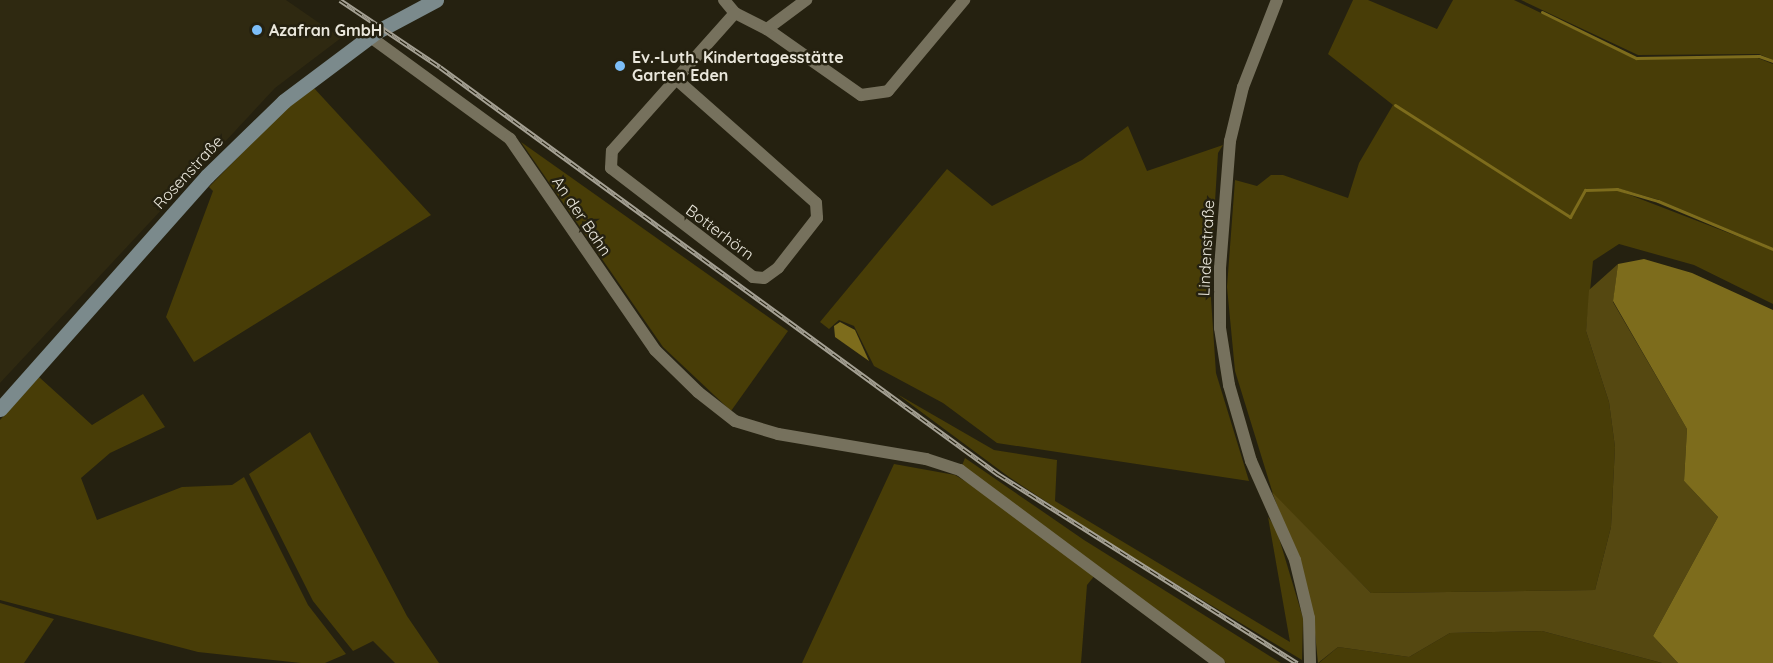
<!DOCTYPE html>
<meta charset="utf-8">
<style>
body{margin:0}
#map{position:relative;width:1773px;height:663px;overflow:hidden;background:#252110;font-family:Quicksand,sans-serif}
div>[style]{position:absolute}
.built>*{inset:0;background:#2f2911}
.green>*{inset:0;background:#483d07}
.forest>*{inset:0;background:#554811}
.water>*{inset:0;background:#7d6c1c}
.stream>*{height:3px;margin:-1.5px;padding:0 1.5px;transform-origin:1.5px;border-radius:1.5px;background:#7d6c1c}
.minor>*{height:12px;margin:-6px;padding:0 6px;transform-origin:6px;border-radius:6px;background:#76715d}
.secondary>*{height:15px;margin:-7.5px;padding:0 7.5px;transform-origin:7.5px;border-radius:7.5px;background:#7b8a8c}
.rail>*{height:5px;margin-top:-2.5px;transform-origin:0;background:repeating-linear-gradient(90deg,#252110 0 9px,#a5a194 0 18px);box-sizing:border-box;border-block:2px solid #a5a194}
.dots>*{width:16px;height:16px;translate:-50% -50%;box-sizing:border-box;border:3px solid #252110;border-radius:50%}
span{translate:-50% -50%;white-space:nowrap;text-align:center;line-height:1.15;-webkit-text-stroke:5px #252110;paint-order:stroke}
.poi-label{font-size:16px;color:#eae7dc;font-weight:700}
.left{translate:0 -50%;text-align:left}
.street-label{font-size:16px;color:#eae7dc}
</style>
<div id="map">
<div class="built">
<div style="clip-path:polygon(0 0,286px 0,341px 38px,275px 88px,0 383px)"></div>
</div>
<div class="green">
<div style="clip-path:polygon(1353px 0,1368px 0,1437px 29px,1453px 0,1514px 0,1636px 59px,1758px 58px,1773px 64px,1773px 248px,1659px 200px,1617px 188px,1585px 189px,1570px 216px,1393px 105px,1570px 218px,1586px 191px,1617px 190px,1773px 250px,1773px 304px,1694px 265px,1619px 244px,1593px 261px,1586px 331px,1609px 402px,1615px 447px,1611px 527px,1595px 590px,1371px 593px,1273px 494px,1235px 371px,1227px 287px,1235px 180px,1257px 186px,1271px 175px,1283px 175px,1348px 198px,1359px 163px,1393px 105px,1328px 54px)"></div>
<div style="clip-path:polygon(1521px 0,1773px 0,1773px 60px,1759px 54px,1638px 55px)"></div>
<div style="clip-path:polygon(313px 87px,431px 215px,194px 362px,166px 317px,213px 191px,209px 187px,287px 107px)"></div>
<div style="clip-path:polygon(1128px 126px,1147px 171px,1223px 145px,1218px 153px,1210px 284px,1216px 373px,1249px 481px,997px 443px,943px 403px,874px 366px,854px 326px,839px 320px,829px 329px,820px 322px,947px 169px,992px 206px,1082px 160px)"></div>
<div style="clip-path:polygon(521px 142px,788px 331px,731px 411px,663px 347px)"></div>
<div style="clip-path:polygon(39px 377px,92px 425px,143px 394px,165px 427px,110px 453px,81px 478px,97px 520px,182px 487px,232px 485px,244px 477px,308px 605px,346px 654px,325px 663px,301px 663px,198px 652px,0 600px,0 420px)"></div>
<div style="clip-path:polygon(897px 394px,994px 450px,1057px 460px,1055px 501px,1290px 642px,1268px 517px,1276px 528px,1303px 618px,1302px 660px,1113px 546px,1009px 477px)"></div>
<div style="clip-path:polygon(310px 432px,407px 616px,439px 663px,395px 663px,373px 641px,353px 651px,313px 601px,249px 474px)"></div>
<div style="clip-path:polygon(965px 458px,1084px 540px,1281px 663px,1226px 663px,961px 468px)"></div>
<div style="clip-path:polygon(894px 464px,955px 475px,1006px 506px,1096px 574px,1087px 585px,1081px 663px,802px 663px)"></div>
<div style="clip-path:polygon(0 603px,54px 619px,24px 663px,0 663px)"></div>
<div style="clip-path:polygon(1542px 631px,1662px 663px,1319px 663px,1338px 647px,1409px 657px,1450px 633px)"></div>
</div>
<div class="forest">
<div style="clip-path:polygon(1618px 264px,1613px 302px,1687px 429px,1684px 481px,1718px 517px,1653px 636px,1678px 663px,1662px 663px,1542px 631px,1450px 633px,1409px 657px,1338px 647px,1318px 663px,1313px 613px,1299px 562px,1272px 492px,1371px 593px,1595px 590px,1611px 527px,1615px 447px,1609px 402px,1586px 331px,1589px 290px)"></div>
</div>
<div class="water">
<div style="clip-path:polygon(1644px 259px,1692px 273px,1773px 310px,1773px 663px,1678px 663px,1653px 636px,1718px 517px,1684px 481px,1687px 429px,1613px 301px,1618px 264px)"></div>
<div style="clip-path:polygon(840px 322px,855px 330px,869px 361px,835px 337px,834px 326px)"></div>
</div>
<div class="stream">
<div style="left:1542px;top:12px;width:105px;rotate:26.1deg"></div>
<div style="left:1636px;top:58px;width:123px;rotate:-0.9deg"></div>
<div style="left:1759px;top:56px;width:15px;rotate:20deg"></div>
<div style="left:1395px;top:105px;width:208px;rotate:32.6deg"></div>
<div style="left:1570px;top:217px;width:31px;rotate:-61deg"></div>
<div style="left:1585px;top:190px;width:32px;rotate:-2deg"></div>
<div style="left:1617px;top:189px;width:43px;rotate:16.3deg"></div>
<div style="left:1658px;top:201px;width:125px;rotate:22.7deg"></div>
</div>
<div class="minor">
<div style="left:724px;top:0;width:17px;rotate:50deg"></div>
<div style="left:735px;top:13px;width:36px;rotate:27deg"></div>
<div style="left:767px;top:29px;width:115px;rotate:35.1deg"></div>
<div style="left:861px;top:95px;width:27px;rotate:-8deg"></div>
<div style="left:888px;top:91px;width:119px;rotate:-50.1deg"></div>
<div style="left:1277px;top:0;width:93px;rotate:111.3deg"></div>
<div style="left:1243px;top:87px;width:56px;rotate:103.5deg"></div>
<div style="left:1230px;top:141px;width:127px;rotate:94.5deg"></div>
<div style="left:1220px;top:268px;width:60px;rotate:90deg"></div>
<div style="left:1220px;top:328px;width:58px;rotate:81deg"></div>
<div style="left:1229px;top:385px;width:79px;rotate:73.9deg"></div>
<div style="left:1251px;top:461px;width:108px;rotate:66deg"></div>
<div style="left:1295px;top:560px;width:60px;rotate:76.4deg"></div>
<div style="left:1309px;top:618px;width:45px;rotate:88.7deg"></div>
<div style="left:767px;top:29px;width:49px;rotate:-36.6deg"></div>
<div style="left:369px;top:36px;width:175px;rotate:36.1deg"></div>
<div style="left:510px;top:139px;width:256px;rotate:55.5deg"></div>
<div style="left:655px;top:350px;width:60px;rotate:44.3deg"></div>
<div style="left:698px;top:392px;width:47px;rotate:38.1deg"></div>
<div style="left:735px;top:421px;width:45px;rotate:16.8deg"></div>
<div style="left:778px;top:434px;width:150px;rotate:9.6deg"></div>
<div style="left:926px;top:459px;width:36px;rotate:18deg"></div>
<div style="left:960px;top:470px;width:323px;rotate:36.7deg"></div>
<div style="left:676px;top:79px;width:187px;rotate:41.5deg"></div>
<div style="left:816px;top:203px;width:15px;rotate:86deg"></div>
<div style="left:817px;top:218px;width:63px;rotate:128deg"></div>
<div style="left:778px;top:268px;width:17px;rotate:144deg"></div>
<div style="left:764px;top:278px;width:11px;rotate:-175deg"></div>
<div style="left:753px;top:277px;width:179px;rotate:-142.5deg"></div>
<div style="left:611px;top:168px;width:17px;rotate:-87deg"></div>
<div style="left:612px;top:151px;width:185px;rotate:-48.3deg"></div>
</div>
<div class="secondary">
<div style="left:0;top:409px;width:312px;rotate:-48.4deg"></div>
<div style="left:207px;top:176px;width:107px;rotate:-44.2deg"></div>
<div style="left:284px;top:101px;width:115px;rotate:-36.9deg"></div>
<div style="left:376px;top:32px;width:68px;rotate:-28.1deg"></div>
</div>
<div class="rail">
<div style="left:340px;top:0;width:120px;rotate:33.8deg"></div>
<div style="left:440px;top:67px;width:691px;rotate:36.11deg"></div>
<div style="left:998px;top:474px;width:354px;rotate:32.3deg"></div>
</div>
<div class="dots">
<div style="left:257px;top:30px;background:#7cbef9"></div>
<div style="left:620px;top:66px;background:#7cbef9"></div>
</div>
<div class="poi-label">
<span class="left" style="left:269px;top:30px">Azafran GmbH</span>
<span class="left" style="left:632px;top:66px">Ev.-Luth. Kindertagesstätte<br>Garten Eden</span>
</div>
<div class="street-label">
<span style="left:188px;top:172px;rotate:-47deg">Rosenstraße</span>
<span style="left:582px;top:216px;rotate:56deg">An der Bahn</span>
<span style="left:720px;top:232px;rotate:37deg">Botterhörn</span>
<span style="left:1206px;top:248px;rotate:-87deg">Lindenstraße</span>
</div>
</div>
